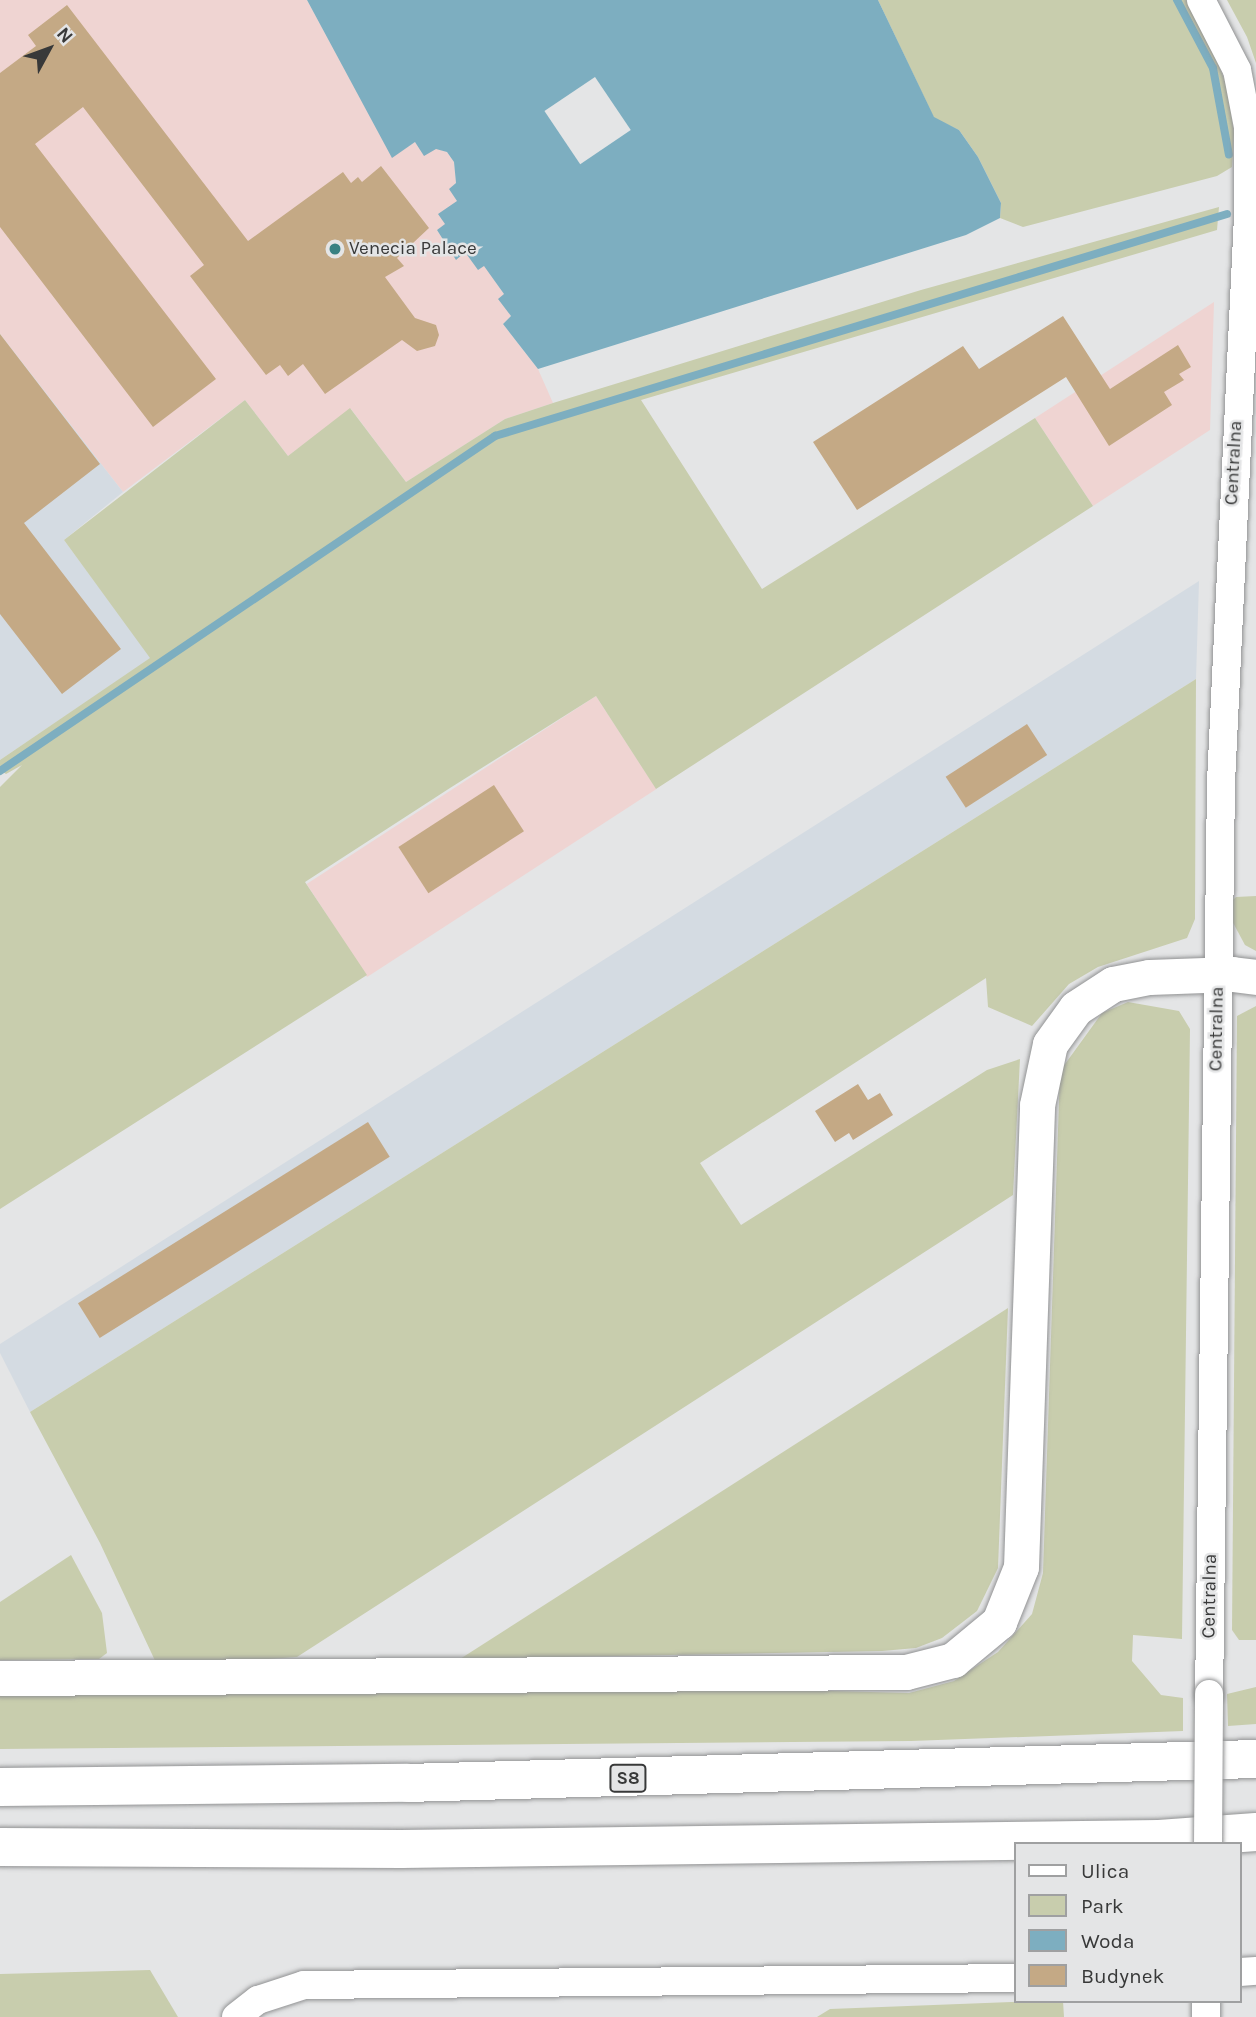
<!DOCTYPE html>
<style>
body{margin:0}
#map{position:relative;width:1256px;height:2017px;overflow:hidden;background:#e4e5e6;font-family:Karla,sans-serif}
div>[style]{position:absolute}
.commercial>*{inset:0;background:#efd4d2;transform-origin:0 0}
.built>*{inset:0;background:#d4dbe2}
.green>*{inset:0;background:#c8cdad}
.water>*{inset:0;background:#7daec0}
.pier>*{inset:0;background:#e4e5e6;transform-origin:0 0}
.stream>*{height:8px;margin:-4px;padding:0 4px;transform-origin:4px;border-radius:4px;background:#7daec0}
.building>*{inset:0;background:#c4a985;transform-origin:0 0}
.roads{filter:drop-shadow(0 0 2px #919293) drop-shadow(0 0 2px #919293)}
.minor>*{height:28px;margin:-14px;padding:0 14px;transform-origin:14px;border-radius:14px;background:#fff}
.tertiary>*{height:35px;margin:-17.5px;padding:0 17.5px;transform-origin:17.5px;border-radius:17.5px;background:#fff}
.motorway>*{height:38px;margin:-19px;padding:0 19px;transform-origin:19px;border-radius:19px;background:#fff}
.bridges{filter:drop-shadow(0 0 2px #919293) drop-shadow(0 0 2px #919293)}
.minor-bridge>*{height:28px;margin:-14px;padding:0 14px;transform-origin:14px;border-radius:14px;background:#fff}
.dots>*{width:19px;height:19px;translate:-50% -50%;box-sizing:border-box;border:4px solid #e4e5e6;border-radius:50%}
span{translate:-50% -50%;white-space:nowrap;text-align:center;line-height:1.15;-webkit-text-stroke:5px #e4e5e6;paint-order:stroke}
.shield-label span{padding:2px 5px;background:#e4e5e6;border:2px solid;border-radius:5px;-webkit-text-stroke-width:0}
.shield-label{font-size:18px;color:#383939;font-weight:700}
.poi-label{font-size:19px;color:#383939}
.left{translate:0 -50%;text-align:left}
.street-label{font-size:19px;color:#383939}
.legend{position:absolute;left:1014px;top:1842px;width:228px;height:161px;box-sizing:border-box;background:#e4e5e6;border:2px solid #9fa0a1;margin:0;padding:9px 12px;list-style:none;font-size:21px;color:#383939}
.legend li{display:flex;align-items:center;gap:14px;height:35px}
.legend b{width:35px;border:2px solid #9fa0a1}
.north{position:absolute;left:14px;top:14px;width:70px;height:70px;-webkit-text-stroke:5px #e4e5e6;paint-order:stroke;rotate:49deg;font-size:19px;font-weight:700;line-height:28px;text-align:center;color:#383939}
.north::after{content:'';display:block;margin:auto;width:24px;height:32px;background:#383939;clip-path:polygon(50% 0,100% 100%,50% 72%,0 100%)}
</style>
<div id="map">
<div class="commercial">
<div style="clip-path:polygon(0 0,307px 0,392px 157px,415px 142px,447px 152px,454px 162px,456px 183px,450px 189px,457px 201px,446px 224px,437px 230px,456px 259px,465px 252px,478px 269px,484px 265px,504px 294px,511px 316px,503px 324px,538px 369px,553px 403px,505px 419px,406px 482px,351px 409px,288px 456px,245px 400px,123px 492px,0 334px)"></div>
<div style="clip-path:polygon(1214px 302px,1210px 430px,1093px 506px,1035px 418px)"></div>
<div style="left:596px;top:696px;width:111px;height:345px;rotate:57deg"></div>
</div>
<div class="built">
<div style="clip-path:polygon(0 334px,123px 492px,64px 540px,151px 658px,0 760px)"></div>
<div style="clip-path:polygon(1199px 581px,1196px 679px,30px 1412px,0 1353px,0 1344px)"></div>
</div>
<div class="green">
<div style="clip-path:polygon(878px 0,1186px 0,1213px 49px,1227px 87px,1234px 133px,1232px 167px,1217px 176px,1023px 227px,1000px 218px,1001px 203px,978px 157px,959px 130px,934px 118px)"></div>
<div style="clip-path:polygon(1227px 0,1256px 0,1256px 63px,1247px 37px)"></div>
<div style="clip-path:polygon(1219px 207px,1217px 230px,641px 400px,762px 589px,1035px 418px,1093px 506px,656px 789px,596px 696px,450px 788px,305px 882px,367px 975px,0 1209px,0 787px,22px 765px,6px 774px,0 770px,0 760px,150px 658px,64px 540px,245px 400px,288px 456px,350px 408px,406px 482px,505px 419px,553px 403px,921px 290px)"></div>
<div style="clip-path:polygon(1196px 679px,1195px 919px,1187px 938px,1098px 967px,1069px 984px,1032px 1026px,988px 1007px,986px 978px,700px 1163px,741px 1225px,987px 1070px,1020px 1059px,1013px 1195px,297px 1657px,158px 1667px,100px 1543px,30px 1412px)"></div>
<div style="clip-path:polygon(1256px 896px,1256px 951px,1245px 945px,1231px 919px,1230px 903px,1236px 897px)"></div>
<div style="clip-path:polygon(1128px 1002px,1179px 1011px,1190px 1029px,1182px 1639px,1133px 1635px,1132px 1661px,1161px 1695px,1183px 1698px,1183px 1731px,911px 1741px,0 1749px,0 1692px,754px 1689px,909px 1693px,954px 1681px,998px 1652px,1032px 1614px,1043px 1573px,1060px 1071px,1102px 1013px)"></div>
<div style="clip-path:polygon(1256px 1006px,1256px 1640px,1239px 1640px,1232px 1630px,1237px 1016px)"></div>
<div style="clip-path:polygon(1008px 1308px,998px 1568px,977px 1611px,942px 1638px,916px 1648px,882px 1651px,460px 1659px)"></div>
<div style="clip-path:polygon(71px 1555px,102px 1613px,107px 1653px,99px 1659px,0 1660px,0 1602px)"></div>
<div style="clip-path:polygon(1256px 1687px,1256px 1724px,1228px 1726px,1227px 1694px)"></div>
<div style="clip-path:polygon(150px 1970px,178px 2017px,0 2017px,0 1974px)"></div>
<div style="clip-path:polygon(1040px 2001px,1063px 2001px,1064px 2017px,817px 2017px,830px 2009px)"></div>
</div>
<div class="water">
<div style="clip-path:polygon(307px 0,878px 0,934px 117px,959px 130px,978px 157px,1001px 203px,1000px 218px,966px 235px,538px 369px,503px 324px,511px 316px,498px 299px,504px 294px,484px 266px,478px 270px,465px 252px,456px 260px,437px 230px,445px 224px,438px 214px,457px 201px,449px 189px,456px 183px,454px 162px,447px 152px,436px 149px,424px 156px,415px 142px,392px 158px)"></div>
</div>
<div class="pier">
<div style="left:595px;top:77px;width:64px;height:61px;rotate:56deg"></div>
</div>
<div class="stream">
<div style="left:1177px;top:0;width:77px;rotate:62.1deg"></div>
<div style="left:1213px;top:68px;width:88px;rotate:79.6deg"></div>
<div style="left:0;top:771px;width:598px;rotate:-34.09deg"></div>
<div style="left:495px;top:436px;width:765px;rotate:-16.87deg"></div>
</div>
<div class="building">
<div style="clip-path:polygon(67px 5px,248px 241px,343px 172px,351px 183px,358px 177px,362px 182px,381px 166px,429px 228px,397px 258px,404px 266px,385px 277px,415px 318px,436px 325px,439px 335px,435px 346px,417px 351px,402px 340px,325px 394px,303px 364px,288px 376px,280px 365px,266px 375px,190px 276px,204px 265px,83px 107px,35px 144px,216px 379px,153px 427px,0 227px,0 73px,36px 46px,28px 35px)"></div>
<div style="clip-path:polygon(1063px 316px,1110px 389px,1178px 345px,1191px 367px,1179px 374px,1184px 380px,1164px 392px,1172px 405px,1109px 446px,1066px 377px,857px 510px,813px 442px,963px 346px,979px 369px)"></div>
<div style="clip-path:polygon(0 334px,100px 464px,24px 523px,121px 649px,62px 694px,0 614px)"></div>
<div style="left:1027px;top:724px;width:37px;height:97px;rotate:57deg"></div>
<div style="left:494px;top:785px;width:55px;height:114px;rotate:57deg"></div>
<div style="clip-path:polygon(858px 1084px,868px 1100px,880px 1093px,893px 1115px,853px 1140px,849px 1133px,835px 1142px,815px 1111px)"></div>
<div style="left:368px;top:1122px;width:41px;height:342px;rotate:58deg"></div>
</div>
<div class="roads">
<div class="minor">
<div style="left:1201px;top:0;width:79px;rotate:62.8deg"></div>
<div style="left:1237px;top:70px;width:58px;rotate:79.1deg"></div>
<div style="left:1248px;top:127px;width:89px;rotate:90deg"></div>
<div style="left:1248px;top:216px;width:567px;rotate:92.73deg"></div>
<div style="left:1221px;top:782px;width:912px;rotate:90.75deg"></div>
<div style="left:1240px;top:1972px;width:16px;rotate:-4deg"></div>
<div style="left:236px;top:2017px;width:28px;rotate:-38deg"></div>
<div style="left:258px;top:2000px;width:48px;rotate:-18.1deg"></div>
<div style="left:304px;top:1985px;width:712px;rotate:-0.56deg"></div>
<div style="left:1206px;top:2017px;width:16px;rotate:-90deg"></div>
</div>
<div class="tertiary">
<div style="left:0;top:1678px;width:906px;rotate:-0.38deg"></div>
<div style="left:906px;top:1672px;width:49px;rotate:-14.3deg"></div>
<div style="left:953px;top:1660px;width:60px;rotate:-39.6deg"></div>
<div style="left:999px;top:1622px;width:59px;rotate:-68.2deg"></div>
<div style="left:1021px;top:1567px;width:462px;rotate:-88deg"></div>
<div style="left:1037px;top:1105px;width:62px;rotate:-78deg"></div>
<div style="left:1050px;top:1044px;width:44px;rotate:-54.2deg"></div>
<div style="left:1076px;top:1008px;width:44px;rotate:-33deg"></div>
<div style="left:1113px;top:984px;width:37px;rotate:-11deg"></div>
<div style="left:1149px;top:977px;width:83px;rotate:-2.1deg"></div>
<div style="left:1232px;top:974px;width:24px;rotate:7deg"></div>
</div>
<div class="motorway">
<div style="left:0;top:1787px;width:407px;rotate:-0.6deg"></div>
<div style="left:407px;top:1783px;width:849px;rotate:-1.62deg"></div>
<div style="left:0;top:1847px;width:401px;rotate:0.3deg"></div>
<div style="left:401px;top:1849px;width:758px;rotate:-0.76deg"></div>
<div style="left:1159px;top:1839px;width:97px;rotate:-4.1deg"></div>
</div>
</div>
<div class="bridges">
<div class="minor-bridge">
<div style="left:1208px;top:1844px;width:150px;rotate:-89.6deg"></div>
</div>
</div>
<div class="dots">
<div style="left:335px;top:249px;background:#388182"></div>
</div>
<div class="shield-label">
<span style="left:628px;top:1778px">S8</span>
</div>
<div class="poi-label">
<span class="left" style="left:349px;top:249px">Venecia Palace</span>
</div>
<div class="street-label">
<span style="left:1234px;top:463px;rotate:-87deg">Centralna</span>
<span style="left:1217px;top:1029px;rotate:-89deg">Centralna</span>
<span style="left:1210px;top:1596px;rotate:-89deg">Centralna</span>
</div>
<ul class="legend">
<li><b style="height:9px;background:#fff"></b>Ulica</li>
<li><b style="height:19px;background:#c8cdad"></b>Park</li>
<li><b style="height:19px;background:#7daec0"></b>Woda</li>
<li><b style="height:19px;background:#c4a985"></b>Budynek</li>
</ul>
<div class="north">N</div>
</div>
